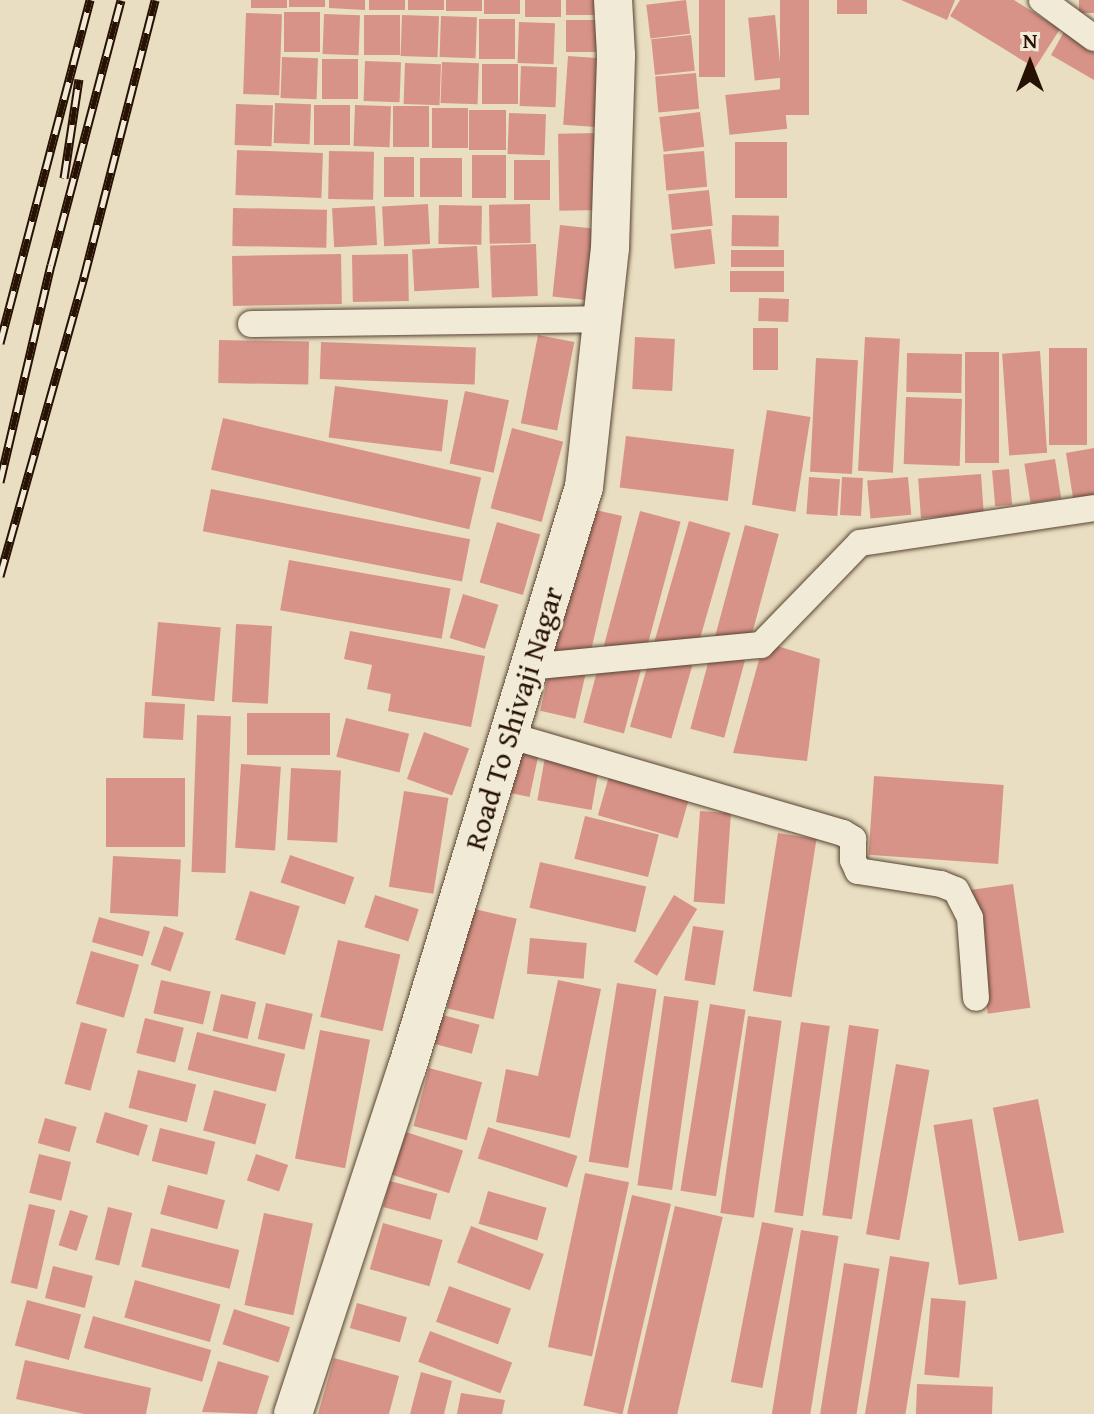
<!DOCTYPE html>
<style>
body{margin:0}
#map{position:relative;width:1094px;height:1414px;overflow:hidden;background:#e9dec1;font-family:"Gentium Book Plus",serif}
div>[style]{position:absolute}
.building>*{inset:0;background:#d89388;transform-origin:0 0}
.roads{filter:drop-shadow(0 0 2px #584432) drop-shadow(0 0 2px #584432)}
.street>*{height:26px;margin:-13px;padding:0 13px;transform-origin:13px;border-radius:13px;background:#f1ead7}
.secondary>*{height:38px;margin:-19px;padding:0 19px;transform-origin:19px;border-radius:19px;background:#f1ead7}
.rail>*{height:9px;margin-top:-4.5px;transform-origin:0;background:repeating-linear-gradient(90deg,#f1ead7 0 18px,#271103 0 36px);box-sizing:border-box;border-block:2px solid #271103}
span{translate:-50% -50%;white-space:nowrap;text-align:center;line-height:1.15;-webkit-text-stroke:6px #f1ead7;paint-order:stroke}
.street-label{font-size:30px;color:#271103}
.north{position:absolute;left:990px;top:24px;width:80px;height:80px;-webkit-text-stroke:6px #f1ead7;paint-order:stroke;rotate:0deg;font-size:22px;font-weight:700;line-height:32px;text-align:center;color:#271103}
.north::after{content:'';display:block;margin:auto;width:28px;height:36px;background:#271103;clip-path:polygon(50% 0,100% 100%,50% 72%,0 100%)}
</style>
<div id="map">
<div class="building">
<div style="left:251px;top:0;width:36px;height:8px"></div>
<div style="left:289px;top:0;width:36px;height:7px"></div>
<div style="clip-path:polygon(329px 0,365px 0,365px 10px,329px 8px)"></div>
<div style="left:369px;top:0;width:36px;height:10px"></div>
<div style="left:408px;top:0;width:36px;height:10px"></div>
<div style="left:446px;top:0;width:36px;height:11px"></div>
<div style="left:484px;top:0;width:36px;height:14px"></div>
<div style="left:525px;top:0;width:36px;height:17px"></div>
<div style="left:566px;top:0;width:34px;height:15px"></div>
<div style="left:686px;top:0;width:34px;height:40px;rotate:83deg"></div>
<div style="left:699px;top:0;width:26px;height:77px"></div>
<div style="left:780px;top:0;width:29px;height:115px"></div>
<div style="left:837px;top:0;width:30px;height:14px"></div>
<div style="clip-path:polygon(901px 0,955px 0,947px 20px)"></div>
<div style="clip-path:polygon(960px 0,1014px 0,1060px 29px,1035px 68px,950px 16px)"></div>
<div style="left:1079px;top:0;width:15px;height:13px"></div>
<div style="left:284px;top:12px;width:36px;height:40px"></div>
<div style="left:246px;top:13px;width:36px;height:81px;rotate:2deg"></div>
<div style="left:324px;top:14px;width:36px;height:40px;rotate:2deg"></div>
<div style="left:364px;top:15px;width:36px;height:40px"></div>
<div style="left:402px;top:15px;width:37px;height:41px;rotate:2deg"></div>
<div style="left:775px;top:15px;width:63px;height:27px;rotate:84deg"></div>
<div style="left:441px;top:16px;width:36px;height:41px;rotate:2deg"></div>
<div style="left:479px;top:19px;width:36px;height:40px"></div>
<div style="left:566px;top:20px;width:41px;height:32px"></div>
<div style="left:519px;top:22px;width:36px;height:41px;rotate:2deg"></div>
<div style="clip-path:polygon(1065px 30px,1094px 47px,1094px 80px,1051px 55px)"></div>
<div style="left:691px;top:35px;width:36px;height:40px;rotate:84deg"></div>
<div style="left:568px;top:56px;width:40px;height:69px;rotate:4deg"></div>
<div style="left:282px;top:57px;width:36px;height:41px;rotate:2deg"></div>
<div style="left:322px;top:59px;width:36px;height:40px"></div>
<div style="left:365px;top:61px;width:36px;height:40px;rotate:2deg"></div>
<div style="left:442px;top:62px;width:37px;height:41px;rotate:2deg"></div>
<div style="left:405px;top:63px;width:36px;height:41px;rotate:2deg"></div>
<div style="left:482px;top:64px;width:36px;height:40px"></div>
<div style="left:521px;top:66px;width:36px;height:40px;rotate:2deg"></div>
<div style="left:696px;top:73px;width:36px;height:41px;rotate:85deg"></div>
<div style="left:783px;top:89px;width:40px;height:58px;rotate:84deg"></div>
<div style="left:275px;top:103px;width:36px;height:40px;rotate:2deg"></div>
<div style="left:236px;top:104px;width:37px;height:41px;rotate:2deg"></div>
<div style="left:314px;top:105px;width:36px;height:40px"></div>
<div style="left:355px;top:105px;width:36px;height:41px;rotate:2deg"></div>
<div style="left:393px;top:106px;width:36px;height:41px"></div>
<div style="left:432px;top:108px;width:36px;height:40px"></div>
<div style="left:469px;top:110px;width:37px;height:40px"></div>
<div style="left:700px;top:112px;width:35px;height:41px;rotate:83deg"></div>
<div style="left:509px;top:113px;width:37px;height:41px;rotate:2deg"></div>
<div style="left:598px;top:133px;width:77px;height:40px;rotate:89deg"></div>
<div style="left:735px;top:142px;width:52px;height:56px"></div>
<div style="left:237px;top:150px;width:86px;height:45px;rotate:2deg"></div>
<div style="left:329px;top:151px;width:45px;height:48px;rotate:1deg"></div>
<div style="left:704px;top:151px;width:36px;height:41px;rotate:85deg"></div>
<div style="left:472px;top:155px;width:34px;height:43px"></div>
<div style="left:384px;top:157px;width:30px;height:40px"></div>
<div style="left:420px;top:158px;width:42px;height:39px"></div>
<div style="left:514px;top:160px;width:36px;height:40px"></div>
<div style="left:709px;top:190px;width:36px;height:41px;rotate:84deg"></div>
<div style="left:428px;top:204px;width:40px;height:46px;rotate:87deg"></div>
<div style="left:530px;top:204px;width:39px;height:41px;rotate:89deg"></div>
<div style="left:439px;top:205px;width:43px;height:39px;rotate:1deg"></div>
<div style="left:375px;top:206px;width:39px;height:43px;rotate:87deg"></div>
<div style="left:233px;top:208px;width:94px;height:38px;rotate:1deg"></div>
<div style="left:732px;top:215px;width:47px;height:31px;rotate:1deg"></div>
<div style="left:560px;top:225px;width:40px;height:72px;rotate:6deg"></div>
<div style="left:711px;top:229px;width:35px;height:41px;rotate:83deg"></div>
<div style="left:536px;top:244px;width:52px;height:46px;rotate:88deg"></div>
<div style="left:477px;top:246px;width:42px;height:65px;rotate:87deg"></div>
<div style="left:784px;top:250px;width:17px;height:53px;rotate:90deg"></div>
<div style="left:341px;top:254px;width:50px;height:109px;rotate:89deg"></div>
<div style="left:408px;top:254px;width:47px;height:56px;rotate:89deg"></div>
<div style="left:730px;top:271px;width:54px;height:21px"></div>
<div style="left:759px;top:298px;width:30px;height:23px;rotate:2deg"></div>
<div style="left:753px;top:328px;width:25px;height:42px"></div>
<div style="left:538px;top:335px;width:37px;height:90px;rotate:11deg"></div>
<div style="left:635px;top:337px;width:40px;height:52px;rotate:3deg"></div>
<div style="left:865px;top:337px;width:35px;height:134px;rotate:3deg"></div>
<div style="left:219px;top:340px;width:90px;height:43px;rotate:1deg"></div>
<div style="left:321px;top:342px;width:155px;height:37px;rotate:2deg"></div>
<div style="left:1049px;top:348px;width:38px;height:97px"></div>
<div style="left:1040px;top:351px;width:102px;height:38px;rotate:86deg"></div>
<div style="left:965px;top:352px;width:34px;height:111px"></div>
<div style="left:907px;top:353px;width:55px;height:39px;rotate:1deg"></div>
<div style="left:816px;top:358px;width:42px;height:114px;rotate:3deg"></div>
<div style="left:335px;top:386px;width:114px;height:52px;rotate:7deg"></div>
<div style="left:465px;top:391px;width:45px;height:74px;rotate:12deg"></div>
<div style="left:906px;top:397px;width:56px;height:67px;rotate:2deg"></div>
<div style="left:767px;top:410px;width:44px;height:96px;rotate:9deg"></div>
<div style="left:223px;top:418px;width:265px;height:53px;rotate:13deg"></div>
<div style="left:512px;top:428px;width:53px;height:83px;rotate:15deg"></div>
<div style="left:626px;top:436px;width:109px;height:52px;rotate:7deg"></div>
<div style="clip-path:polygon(1094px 448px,1094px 495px,1073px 498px,1066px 453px)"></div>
<div style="left:1055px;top:459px;width:40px;height:31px;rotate:81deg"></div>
<div style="left:1009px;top:469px;width:36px;height:17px;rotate:85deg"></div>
<div style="left:981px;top:474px;width:40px;height:63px;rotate:86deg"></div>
<div style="left:809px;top:477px;width:31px;height:37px;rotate:4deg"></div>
<div style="left:842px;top:477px;width:21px;height:38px;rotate:3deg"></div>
<div style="left:908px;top:477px;width:38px;height:41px;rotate:85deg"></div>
<div style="left:211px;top:489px;width:264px;height:43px;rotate:11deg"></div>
<div style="left:587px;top:508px;width:36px;height:208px;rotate:13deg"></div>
<div style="left:640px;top:511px;width:42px;height:219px;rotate:15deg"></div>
<div style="left:689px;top:521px;width:43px;height:214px;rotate:16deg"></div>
<div style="left:497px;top:522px;width:45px;height:63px;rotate:16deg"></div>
<div style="left:745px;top:525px;width:35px;height:211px;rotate:15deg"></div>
<div style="left:289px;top:560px;width:164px;height:51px;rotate:10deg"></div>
<div style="left:463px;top:594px;width:37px;height:46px;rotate:17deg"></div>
<div style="left:158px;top:622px;width:63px;height:74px;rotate:5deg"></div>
<div style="left:236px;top:624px;width:36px;height:78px;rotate:3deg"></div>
<div style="clip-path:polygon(350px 631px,485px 656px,471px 727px,388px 711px,391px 694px,367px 689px,372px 665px,344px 659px)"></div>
<div style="clip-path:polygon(764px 642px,820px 659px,807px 761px,733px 753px)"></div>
<div style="left:145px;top:702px;width:40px;height:36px;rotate:3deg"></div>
<div style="left:247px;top:713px;width:83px;height:42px"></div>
<div style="left:197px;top:715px;width:34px;height:157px;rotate:2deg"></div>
<div style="left:346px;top:718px;width:65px;height:40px;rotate:14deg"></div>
<div style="left:424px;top:732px;width:48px;height:50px;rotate:20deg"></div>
<div style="left:515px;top:750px;width:24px;height:43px;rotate:12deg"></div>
<div style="left:545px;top:757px;width:55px;height:44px;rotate:10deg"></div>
<div style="left:241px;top:764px;width:40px;height:84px;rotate:4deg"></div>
<div style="left:291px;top:768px;width:50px;height:72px;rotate:3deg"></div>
<div style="left:610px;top:773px;width:83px;height:44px;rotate:16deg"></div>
<div style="left:874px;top:776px;width:130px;height:79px;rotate:4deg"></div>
<div style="left:106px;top:778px;width:79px;height:69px"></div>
<div style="left:404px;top:791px;width:45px;height:97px;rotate:9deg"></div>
<div style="left:700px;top:811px;width:31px;height:91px;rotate:4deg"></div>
<div style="left:585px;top:816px;width:76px;height:44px;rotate:14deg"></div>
<div style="left:778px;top:833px;width:39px;height:160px;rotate:9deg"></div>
<div style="left:290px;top:855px;width:68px;height:29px;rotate:19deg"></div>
<div style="left:113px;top:856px;width:68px;height:57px;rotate:3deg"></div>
<div style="left:540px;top:862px;width:109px;height:47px;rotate:13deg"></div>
<div style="left:1013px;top:884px;width:125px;height:43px;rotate:82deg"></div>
<div style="left:250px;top:891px;width:52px;height:51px;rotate:17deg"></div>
<div style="left:375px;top:895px;width:46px;height:34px;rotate:18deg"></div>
<div style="left:674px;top:895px;width:27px;height:78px;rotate:31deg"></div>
<div style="left:470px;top:908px;width:48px;height:103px;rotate:13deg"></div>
<div style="left:99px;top:917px;width:53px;height:26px;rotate:16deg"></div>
<div style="left:164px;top:926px;width:21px;height:41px;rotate:19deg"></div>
<div style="left:693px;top:926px;width:31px;height:55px;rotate:9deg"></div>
<div style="left:530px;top:938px;width:57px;height:36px;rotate:5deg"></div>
<div style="left:338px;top:940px;width:64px;height:79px;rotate:13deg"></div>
<div style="left:91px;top:951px;width:50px;height:55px;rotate:16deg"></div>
<div style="left:161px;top:980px;width:51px;height:34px;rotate:13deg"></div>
<div style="clip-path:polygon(558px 980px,601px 989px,570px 1138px,496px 1122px,506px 1069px,538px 1076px)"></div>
<div style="left:617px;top:983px;width:40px;height:181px;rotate:9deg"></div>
<div style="left:221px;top:994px;width:36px;height:38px;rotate:13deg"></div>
<div style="left:664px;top:996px;width:35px;height:191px;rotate:8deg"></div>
<div style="left:266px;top:1003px;width:48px;height:37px;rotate:13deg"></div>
<div style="left:710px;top:1004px;width:36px;height:189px;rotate:9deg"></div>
<div style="left:439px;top:1014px;width:42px;height:30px;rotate:15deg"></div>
<div style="left:748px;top:1016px;width:34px;height:199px;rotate:8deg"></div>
<div style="left:145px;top:1018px;width:40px;height:36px;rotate:14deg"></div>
<div style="left:81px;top:1022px;width:27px;height:64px;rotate:15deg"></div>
<div style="left:801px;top:1022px;width:29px;height:192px;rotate:8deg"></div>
<div style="left:849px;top:1025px;width:30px;height:192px;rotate:8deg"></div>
<div style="left:320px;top:1030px;width:51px;height:131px;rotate:11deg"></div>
<div style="left:197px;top:1032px;width:91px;height:39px;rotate:14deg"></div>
<div style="left:896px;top:1064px;width:34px;height:173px;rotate:10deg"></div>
<div style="left:429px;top:1068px;width:55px;height:60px;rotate:15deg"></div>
<div style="left:138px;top:1070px;width:60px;height:39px;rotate:14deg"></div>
<div style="left:214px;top:1090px;width:54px;height:42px;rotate:15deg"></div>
<div style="left:1038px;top:1099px;width:136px;height:46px;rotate:79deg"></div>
<div style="left:105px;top:1112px;width:45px;height:32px;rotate:17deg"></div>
<div style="left:45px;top:1118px;width:33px;height:26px;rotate:16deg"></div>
<div style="left:972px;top:1119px;width:162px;height:39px;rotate:81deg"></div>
<div style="left:488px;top:1127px;width:94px;height:33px;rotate:18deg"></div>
<div style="left:160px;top:1128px;width:57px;height:34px;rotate:14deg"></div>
<div style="left:406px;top:1132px;width:60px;height:45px;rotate:18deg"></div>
<div style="left:39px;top:1154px;width:33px;height:40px;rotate:14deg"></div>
<div style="left:256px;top:1154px;width:34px;height:28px;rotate:19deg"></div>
<div style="left:585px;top:1173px;width:45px;height:178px;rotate:12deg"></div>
<div style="left:390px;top:1181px;width:49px;height:27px;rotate:15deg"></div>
<div style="left:168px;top:1185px;width:59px;height:30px;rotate:15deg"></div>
<div style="left:488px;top:1191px;width:61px;height:34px;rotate:16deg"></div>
<div style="left:632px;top:1195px;width:40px;height:216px;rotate:13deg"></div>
<div style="left:29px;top:1204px;width:27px;height:81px;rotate:13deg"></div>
<div style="left:675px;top:1206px;width:49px;height:213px;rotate:13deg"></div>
<div style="left:108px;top:1207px;width:25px;height:54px;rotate:14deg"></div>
<div style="left:70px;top:1210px;width:19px;height:37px;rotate:18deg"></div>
<div style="left:264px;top:1213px;width:50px;height:94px;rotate:12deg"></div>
<div style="left:762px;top:1222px;width:32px;height:163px;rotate:11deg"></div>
<div style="left:383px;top:1223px;width:62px;height:48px;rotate:16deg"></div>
<div style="left:471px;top:1226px;width:78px;height:39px;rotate:21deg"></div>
<div style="left:151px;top:1228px;width:91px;height:40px;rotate:14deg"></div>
<div style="left:801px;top:1230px;width:38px;height:186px;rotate:9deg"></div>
<div style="left:890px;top:1256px;width:40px;height:160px;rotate:9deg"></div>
<div style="left:844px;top:1263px;width:36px;height:153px;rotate:9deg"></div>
<div style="left:53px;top:1266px;width:41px;height:33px;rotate:14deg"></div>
<div style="left:135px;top:1280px;width:89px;height:39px;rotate:16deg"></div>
<div style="left:449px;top:1286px;width:66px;height:38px;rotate:20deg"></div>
<div style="left:931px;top:1298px;width:35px;height:77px;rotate:5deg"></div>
<div style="left:27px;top:1300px;width:56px;height:47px;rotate:15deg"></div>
<div style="left:357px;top:1303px;width:52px;height:26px;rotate:16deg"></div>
<div style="left:234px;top:1309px;width:59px;height:37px;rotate:18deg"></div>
<div style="left:93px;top:1316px;width:123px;height:33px;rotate:16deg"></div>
<div style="left:430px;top:1331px;width:88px;height:33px;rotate:21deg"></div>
<div style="clip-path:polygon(334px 1358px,399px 1376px,389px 1414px,318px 1414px)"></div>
<div style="clip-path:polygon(25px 1360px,151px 1388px,146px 1414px,84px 1414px,16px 1399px)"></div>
<div style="clip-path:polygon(218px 1361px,269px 1376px,257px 1414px,202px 1412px)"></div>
<div style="clip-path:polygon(421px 1372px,452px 1381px,444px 1414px,410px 1414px)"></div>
<div style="left:917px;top:1384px;width:76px;height:30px;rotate:2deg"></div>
<div style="clip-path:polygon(461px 1393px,505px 1400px,502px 1414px,457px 1414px)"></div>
</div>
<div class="roads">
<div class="street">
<div style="left:1042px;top:0;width:64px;rotate:36.2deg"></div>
<div style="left:251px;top:324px;width:350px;rotate:-0.8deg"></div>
<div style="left:527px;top:667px;width:235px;rotate:-5.4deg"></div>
<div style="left:761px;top:645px;width:142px;rotate:-45.9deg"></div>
<div style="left:860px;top:543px;width:237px;rotate:-8.5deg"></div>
<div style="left:508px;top:735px;width:349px;rotate:16.3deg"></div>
<div style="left:843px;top:833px;width:12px;rotate:31deg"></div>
<div style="left:853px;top:839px;width:21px;rotate:90deg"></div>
<div style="left:853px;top:860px;width:12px;rotate:66deg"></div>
<div style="left:858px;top:871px;width:84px;rotate:8.9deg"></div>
<div style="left:941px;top:884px;width:16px;rotate:22deg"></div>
<div style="left:956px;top:890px;width:31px;rotate:63deg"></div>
<div style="left:970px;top:918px;width:80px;rotate:85.7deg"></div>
</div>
<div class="secondary">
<div style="left:293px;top:1414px;width:364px;rotate:-71.8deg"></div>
<div style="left:407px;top:1068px;width:607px;rotate:-73.06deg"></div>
<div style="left:584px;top:487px;width:240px;rotate:-83.8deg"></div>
<div style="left:610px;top:248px;width:193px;rotate:-88.2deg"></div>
<div style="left:616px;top:55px;width:55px;rotate:-93.1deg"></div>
</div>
</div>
<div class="rail">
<div style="left:64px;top:178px;width:100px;rotate:-81.4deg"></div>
<div style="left:0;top:343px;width:355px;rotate:-75.3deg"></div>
<div style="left:0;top:482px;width:223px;rotate:-76.8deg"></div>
<div style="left:51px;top:265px;width:274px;rotate:-75.2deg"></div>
<div style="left:0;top:576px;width:311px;rotate:-74.3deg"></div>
<div style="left:84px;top:277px;width:286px;rotate:-75.6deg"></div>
</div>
<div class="street-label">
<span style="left:513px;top:718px;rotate:-73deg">Road To Shivaji Nagar</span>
</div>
<div class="north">N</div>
</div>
